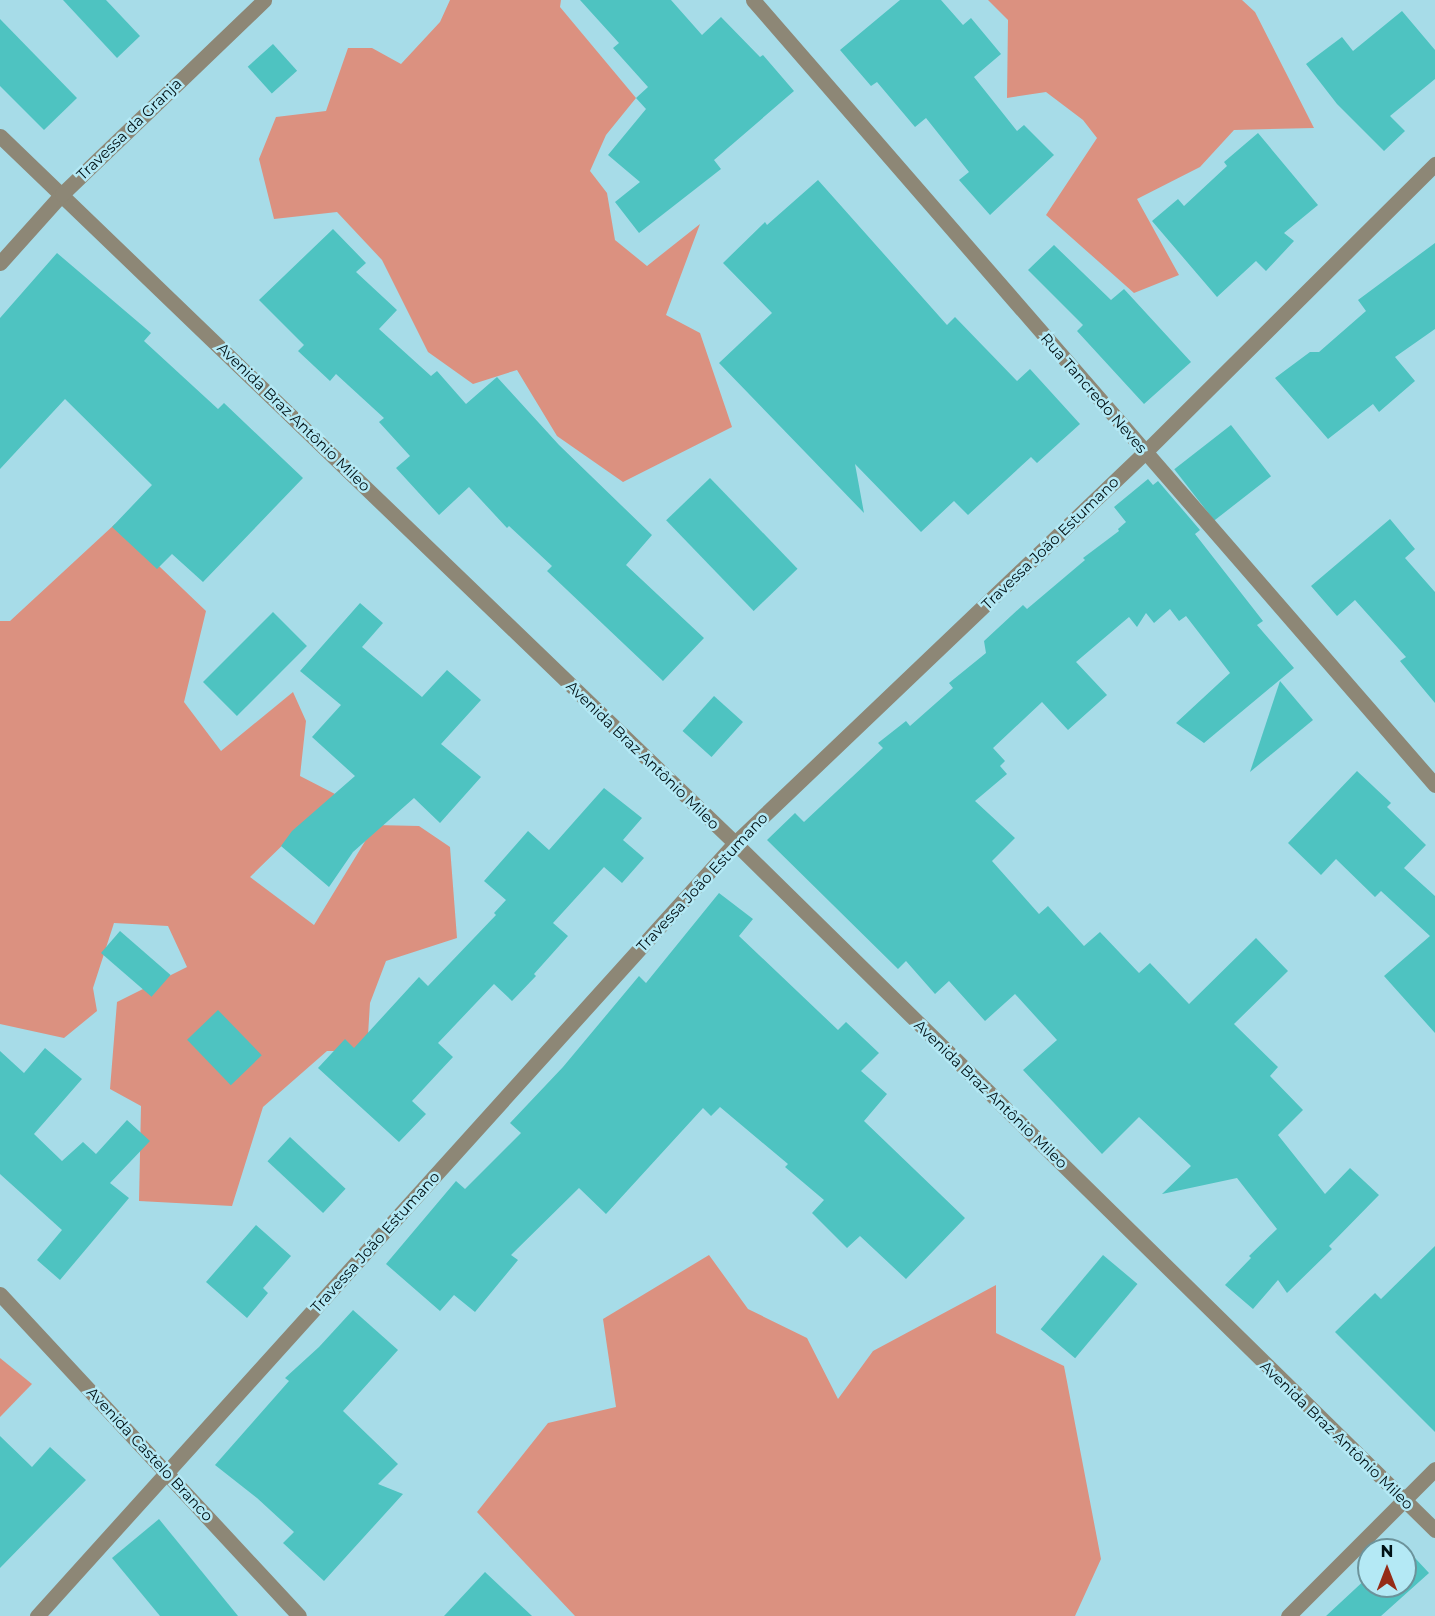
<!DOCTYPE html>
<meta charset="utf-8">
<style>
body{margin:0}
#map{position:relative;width:1435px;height:1616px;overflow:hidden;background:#a7dce8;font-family:Montserrat,sans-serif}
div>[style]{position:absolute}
.green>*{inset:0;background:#db9180}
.building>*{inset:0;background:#4ec3c1;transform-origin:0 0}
.minor>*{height:15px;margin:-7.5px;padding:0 7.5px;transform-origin:7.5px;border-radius:7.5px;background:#8d8776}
span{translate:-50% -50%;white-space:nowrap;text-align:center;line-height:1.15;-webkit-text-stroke:5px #b4e9f5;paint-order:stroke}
.street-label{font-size:15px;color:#001115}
.north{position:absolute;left:1357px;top:1538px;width:60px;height:60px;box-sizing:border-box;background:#b4e9f5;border:2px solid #6c939b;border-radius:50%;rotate:0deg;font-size:16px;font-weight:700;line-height:24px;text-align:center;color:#001115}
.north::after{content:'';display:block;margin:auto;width:21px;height:27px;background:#952c17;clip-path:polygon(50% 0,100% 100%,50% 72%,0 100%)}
</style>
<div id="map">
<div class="green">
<div style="clip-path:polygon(450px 0,561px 0,560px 7px,636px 98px,606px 135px,590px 171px,607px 193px,615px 240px,647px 266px,700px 224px,666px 315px,700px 333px,732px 427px,623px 482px,557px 436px,517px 370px,473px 384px,428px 352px,382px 260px,337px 212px,274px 219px,259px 159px,276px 117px,326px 111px,348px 48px,372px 48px,401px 64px,440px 22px)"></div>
<div style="clip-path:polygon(988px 0,1242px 0,1255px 12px,1314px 128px,1234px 130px,1200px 167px,1137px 199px,1179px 275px,1134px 293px,1046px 215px,1097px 138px,1083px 120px,1046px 92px,1007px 98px,1008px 20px)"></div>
<div style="clip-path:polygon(115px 524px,206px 611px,184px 702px,221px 751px,293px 692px,306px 721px,300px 776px,335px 794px,250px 877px,314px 925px,375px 825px,419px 826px,450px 847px,457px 938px,386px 961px,370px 1003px,367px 1051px,327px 1051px,263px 1107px,232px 1206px,139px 1201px,141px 1106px,110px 1089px,117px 1002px,187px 967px,168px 926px,114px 923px,93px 988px,97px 1011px,64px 1038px,0 1024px,0 621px,10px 621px)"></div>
<div style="clip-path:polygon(709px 1255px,748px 1309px,807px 1338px,838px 1399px,873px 1351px,996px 1285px,996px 1333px,1064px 1366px,1101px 1559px,1075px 1616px,575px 1616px,477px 1512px,548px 1423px,616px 1407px,603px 1319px)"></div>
<div style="clip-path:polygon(0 1358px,32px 1384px,0 1417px)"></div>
</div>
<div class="building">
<div style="clip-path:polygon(63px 0,106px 0,140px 36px,117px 58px)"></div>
<div style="clip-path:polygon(580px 0,671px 0,702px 35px,721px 17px,760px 57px,763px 55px,794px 91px,714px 160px,721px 169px,639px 233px,615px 202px,640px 182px,608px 155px,646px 109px,636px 98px,648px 87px,613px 48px,619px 43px)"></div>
<div style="clip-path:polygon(900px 0,941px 0,963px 25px,971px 18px,1001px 54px,974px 77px,1017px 131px,1024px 125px,1054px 155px,990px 215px,959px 180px,969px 172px,926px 118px,915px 127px,877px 82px,871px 86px,840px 50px)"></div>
<div style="clip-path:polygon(1402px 11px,1435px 50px,1435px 79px,1390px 116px,1405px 131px,1384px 151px,1337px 104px,1306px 64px,1342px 37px,1353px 51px)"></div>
<div style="clip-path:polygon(0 19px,77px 98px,44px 130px,0 86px)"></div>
<div style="left:273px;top:44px;width:36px;height:34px;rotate:48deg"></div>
<div style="clip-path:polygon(1258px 133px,1318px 205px,1284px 233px,1294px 241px,1266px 271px,1256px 261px,1217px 297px,1152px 221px,1178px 199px,1184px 206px,1227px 166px,1224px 162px)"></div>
<div style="clip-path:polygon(818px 180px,947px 325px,955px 317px,1017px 381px,1030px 369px,1080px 424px,1037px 463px,1031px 457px,968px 515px,954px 501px,921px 532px,855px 464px,864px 513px,719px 363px,772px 313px,723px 263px,765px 222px,767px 225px)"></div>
<div style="clip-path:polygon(333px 229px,366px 263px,356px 272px,397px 310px,379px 329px,431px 376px,437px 371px,466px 404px,497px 377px,559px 445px,652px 535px,626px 565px,704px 638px,663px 681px,547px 571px,552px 566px,509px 526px,507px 528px,469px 487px,439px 515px,396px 468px,410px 456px,379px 422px,384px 418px,336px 374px,330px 381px,298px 351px,304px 345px,259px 300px)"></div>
<div style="clip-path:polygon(1435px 243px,1435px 329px,1395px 357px,1415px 381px,1379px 412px,1373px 404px,1328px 439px,1275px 378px,1310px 352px,1319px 352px,1366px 311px,1358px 300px)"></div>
<div style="clip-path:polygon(1054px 245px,1111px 300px,1124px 289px,1191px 362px,1144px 404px,1077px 331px,1083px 325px,1028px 270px)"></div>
<div style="clip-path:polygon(57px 253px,151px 333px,144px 341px,218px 409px,224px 403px,303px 478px,203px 582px,172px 554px,157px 569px,112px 527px,152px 485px,65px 399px,0 469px,0 318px)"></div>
<div style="left:1231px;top:425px;width:65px;height:72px;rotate:52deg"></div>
<div style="left:710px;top:478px;width:126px;height:61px;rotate:46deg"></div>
<div style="clip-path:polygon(1148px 479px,1153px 485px,1158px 481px,1200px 530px,1195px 534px,1263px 621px,1257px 625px,1294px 668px,1204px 743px,1176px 723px,1230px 673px,1186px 616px,1179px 621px,1170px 609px,1154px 623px,1146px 613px,1137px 627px,1129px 617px,1076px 662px,1107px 695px,1068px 730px,1042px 702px,993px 748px,1005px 761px,1000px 766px,1007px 774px,975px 801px,1015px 838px,992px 861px,1039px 914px,1048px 906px,1084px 946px,1100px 932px,1139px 973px,1150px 963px,1189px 1004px,1256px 938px,1288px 971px,1234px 1024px,1278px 1067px,1270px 1076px,1303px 1110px,1278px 1135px,1325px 1194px,1350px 1168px,1379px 1195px,1329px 1246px,1332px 1249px,1287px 1293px,1278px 1280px,1253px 1309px,1225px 1285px,1251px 1258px,1249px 1256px,1277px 1229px,1237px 1178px,1162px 1194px,1191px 1166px,1139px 1117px,1102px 1154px,1023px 1070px,1057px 1040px,1015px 994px,985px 1021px,949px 981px,935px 994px,906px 961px,898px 969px,767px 840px,795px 813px,804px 822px,883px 748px,878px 743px,906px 721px,910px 726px,953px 688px,949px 683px,986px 653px,984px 641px,1023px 605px,1027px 609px,1085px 560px,1083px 558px,1119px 531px,1118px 529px,1126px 522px,1114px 507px)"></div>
<div style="clip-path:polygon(1390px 519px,1415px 549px,1405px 558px,1435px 592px,1435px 703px,1400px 661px,1406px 657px,1355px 600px,1337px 616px,1311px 586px)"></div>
<div style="clip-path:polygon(360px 603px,383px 623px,362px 647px,422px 697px,447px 670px,481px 700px,441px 744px,481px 777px,440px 823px,414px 798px,353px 852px,329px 887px,281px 846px,292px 831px,355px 776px,312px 737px,341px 705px,300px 671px)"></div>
<div style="left:273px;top:612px;width:48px;height:99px;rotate:45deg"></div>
<div style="clip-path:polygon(1280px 681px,1313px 720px,1250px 772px)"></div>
<div style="left:714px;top:696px;width:39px;height:47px;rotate:42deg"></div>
<div style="clip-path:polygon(1357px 771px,1391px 803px,1387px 807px,1426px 845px,1404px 868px,1435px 896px,1435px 1033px,1384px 976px,1430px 936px,1381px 891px,1375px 897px,1336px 859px,1321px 875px,1288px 843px)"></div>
<div style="clip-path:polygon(604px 788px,642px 818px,623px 840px,644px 858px,622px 883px,604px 867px,553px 923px,568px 936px,534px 974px,536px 976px,512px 1001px,494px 984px,438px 1043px,453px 1057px,412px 1101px,426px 1114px,399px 1142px,318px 1068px,345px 1039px,354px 1048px,419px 977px,428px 986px,496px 915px,494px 913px,506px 900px,484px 881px,528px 831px,549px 850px)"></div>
<div style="clip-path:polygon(719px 893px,753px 919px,739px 936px,838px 1030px,846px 1022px,879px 1053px,861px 1071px,887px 1094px,864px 1121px,965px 1218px,906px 1279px,860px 1236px,847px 1248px,812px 1213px,824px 1200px,785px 1167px,788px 1164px,720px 1107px,711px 1116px,703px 1108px,606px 1214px,579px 1188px,511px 1255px,518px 1260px,475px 1312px,454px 1295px,440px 1311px,386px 1264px,456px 1181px,465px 1189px,521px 1133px,510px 1123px,563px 1067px,639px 976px,646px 983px)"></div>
<div style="left:120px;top:931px;width:67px;height:29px;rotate:41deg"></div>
<div style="left:218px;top:1010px;width:63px;height:43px;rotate:46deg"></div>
<div style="clip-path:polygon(45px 1048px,82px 1079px,34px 1134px,62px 1161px,83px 1142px,96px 1154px,127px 1120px,150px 1141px,110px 1183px,129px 1198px,60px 1280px,37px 1260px,62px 1230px,0 1174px,0 1051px,24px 1073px)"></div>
<div style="left:290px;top:1137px;width:76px;height:33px;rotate:43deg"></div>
<div style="clip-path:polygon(256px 1225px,291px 1256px,263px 1288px,268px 1293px,247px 1318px,206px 1282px)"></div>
<div style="clip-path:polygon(1435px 1246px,1435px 1432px,1335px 1332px,1375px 1293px,1381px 1299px)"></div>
<div style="left:1103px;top:1255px;width:45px;height:97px;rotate:40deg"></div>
<div style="clip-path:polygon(353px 1310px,398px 1350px,343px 1411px,398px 1464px,378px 1484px,403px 1494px,324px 1581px,283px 1543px,294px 1532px,257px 1498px,215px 1465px,289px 1381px,285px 1378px,319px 1347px)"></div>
<div style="clip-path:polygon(0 1436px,32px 1467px,50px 1447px,86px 1480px,0 1568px)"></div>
<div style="clip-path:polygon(159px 1519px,238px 1616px,160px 1616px,112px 1558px)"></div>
<div style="clip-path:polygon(1402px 1544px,1429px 1573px,1381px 1616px,1326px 1616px,1369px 1576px,1369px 1586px,1405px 1586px,1405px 1550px,1396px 1550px)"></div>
<div style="clip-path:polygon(485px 1572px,532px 1616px,444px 1616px)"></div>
</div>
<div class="minor">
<div style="left:753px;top:0;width:1040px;rotate:49.02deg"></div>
<div style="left:0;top:136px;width:1020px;rotate:43.89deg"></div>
<div style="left:735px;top:843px;width:981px;rotate:44.46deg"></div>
<div style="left:0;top:263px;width:93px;rotate:-48.1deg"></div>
<div style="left:62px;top:194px;width:280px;rotate:-43.8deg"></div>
<div style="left:0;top:1294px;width:439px;rotate:47.1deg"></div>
<div style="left:37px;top:1616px;width:1042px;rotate:-47.92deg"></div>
<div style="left:735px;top:843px;width:567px;rotate:-43.64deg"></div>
<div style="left:1145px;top:452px;width:409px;rotate:-44.8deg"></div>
<div style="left:1288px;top:1616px;width:208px;rotate:-45deg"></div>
</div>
<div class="street-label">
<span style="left:129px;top:129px;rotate:-44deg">Travessa da Granja</span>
<span style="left:1094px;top:393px;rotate:49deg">Rua Tancredo Neves</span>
<span style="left:294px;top:417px;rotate:44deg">Avenida Braz Antônio Mileo</span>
<span style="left:1050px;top:543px;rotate:-44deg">Travessa João Estumano</span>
<span style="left:643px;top:755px;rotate:44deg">Avenida Braz Antônio Mileo</span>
<span style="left:702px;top:882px;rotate:-47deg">Travessa João Estumano</span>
<span style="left:991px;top:1094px;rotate:44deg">Avenida Braz Antônio Mileo</span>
<span style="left:375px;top:1242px;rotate:-48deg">Travessa João Estumano</span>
<span style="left:1337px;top:1435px;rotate:44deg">Avenida Braz Antônio Mileo</span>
<span style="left:150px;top:1454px;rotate:47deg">Avenida Castelo Branco</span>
</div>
<div class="north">N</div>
</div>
